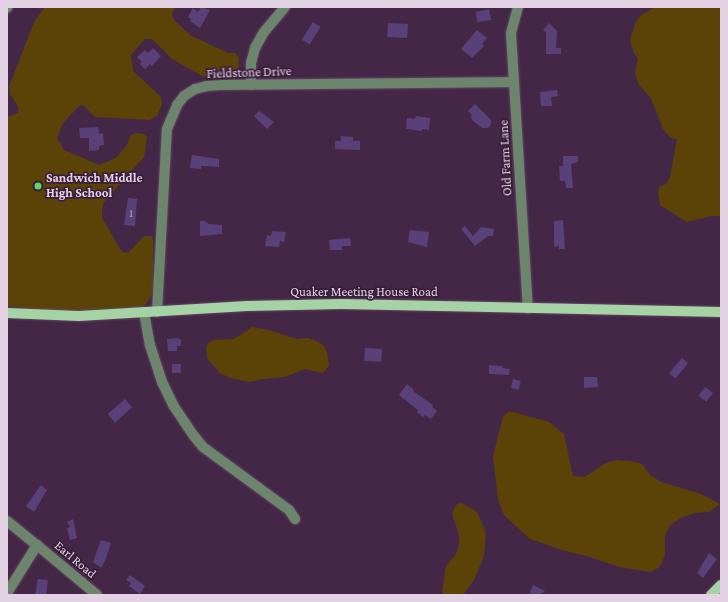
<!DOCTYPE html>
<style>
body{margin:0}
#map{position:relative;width:728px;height:602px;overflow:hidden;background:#442746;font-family:"Crimson Pro",serif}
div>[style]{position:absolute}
.green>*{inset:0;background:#5b4308}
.building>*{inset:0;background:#5a4078;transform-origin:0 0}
.roads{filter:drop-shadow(0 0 1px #614662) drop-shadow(0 0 1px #614662)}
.minor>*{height:10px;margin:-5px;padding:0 5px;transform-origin:5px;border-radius:5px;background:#6d846d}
.major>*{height:10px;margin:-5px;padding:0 5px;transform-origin:5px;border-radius:5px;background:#a6d3a5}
.dots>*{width:11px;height:11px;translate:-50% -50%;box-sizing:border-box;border:2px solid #391d3b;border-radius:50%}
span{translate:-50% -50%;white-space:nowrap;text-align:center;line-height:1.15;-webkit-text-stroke:3.5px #391d3b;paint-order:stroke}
.number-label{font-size:11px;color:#c1adc9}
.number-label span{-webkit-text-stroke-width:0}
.street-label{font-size:13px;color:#e3d1e4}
.poi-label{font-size:13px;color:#e3d1e4;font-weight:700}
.left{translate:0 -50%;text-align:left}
.frame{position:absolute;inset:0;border:8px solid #e3d1e4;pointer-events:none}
</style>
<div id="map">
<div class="green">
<div style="clip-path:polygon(45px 7px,176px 7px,172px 13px,173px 19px,190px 35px,228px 53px,235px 53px,239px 58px,238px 76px,235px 80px,208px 79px,172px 59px,152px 39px,145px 39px,131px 55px,133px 71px,161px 97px,162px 104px,157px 116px,149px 120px,95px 117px,84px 106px,80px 105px,63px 123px,57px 138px,64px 150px,99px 165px,116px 158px,127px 145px,131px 135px,135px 133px,144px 134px,147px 137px,144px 157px,104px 202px,102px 209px,102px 218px,122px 252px,127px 253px,131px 250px,144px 236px,151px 236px,153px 239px,153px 288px,151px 297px,143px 308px,79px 310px,42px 310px,7px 306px,7px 117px,18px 113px,19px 108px,10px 94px,9px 87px,34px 22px)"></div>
<div style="clip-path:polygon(655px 7px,721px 7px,721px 216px,711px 216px,687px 222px,660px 205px,658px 193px,659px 187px,666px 184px,670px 177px,677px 139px,671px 138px,663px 129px,651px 98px,639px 85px,635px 73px,638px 58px,634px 53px,630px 40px,636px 22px,640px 16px)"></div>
<div style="clip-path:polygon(252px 327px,269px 330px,297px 339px,308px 338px,316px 341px,323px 345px,327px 352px,329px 365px,326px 370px,322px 373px,305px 369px,285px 377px,263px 379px,250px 382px,230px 378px,220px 373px,207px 358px,206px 349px,208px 343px,214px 340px,234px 339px)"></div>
<div style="clip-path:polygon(509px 411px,549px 422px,564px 434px,573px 476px,585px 477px,604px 464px,616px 460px,631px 461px,642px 464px,650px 475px,661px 482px,701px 494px,720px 504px,709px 512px,695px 513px,681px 518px,670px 525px,665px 536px,665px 554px,662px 563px,658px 568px,650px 572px,620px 567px,587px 556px,565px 551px,530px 539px,504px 515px,498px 500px,493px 456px,503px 417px)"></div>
<div style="clip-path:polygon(462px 503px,477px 512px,482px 523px,486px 534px,484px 556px,474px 580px,463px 595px,444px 595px,442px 591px,446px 566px,456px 554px,459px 545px,459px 535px,452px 513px,457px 504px)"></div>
</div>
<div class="building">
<div style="clip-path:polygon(201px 7px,210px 10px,200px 28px,190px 21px,191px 19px,188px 17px,193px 8px,198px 12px)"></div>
<div style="clip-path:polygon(489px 9px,491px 20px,477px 22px,476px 12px)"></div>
<div style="left:313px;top:22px;width:9px;height:21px;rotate:32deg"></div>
<div style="left:388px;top:23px;width:20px;height:14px;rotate:3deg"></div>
<div style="clip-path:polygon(549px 23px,557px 31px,556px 48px,561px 48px,561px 54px,546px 54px,546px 32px,543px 30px)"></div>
<div style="clip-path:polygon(477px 30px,487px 38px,482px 44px,484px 46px,472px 58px,461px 49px)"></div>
<div style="clip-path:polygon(153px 48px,161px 56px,152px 66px,150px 64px,145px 69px,140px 64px,142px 62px,137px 57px,145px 50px,148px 53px)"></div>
<div style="clip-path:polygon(557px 90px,558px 96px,551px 97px,552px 106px,541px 106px,540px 92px)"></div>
<div style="clip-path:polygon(475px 104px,491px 120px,491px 124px,488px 128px,482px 128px,472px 120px,471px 116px,472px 115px,468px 111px)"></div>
<div style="clip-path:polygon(259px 111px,274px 122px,267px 129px,254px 116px)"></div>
<div style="clip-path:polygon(416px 116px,430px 118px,429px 130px,422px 129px,422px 131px,406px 129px,407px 118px,415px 119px)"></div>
<div style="clip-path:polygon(98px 127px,99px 134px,103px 133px,104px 145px,99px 146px,99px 150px,89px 151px,89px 138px,80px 138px,79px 128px)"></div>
<div style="clip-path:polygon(341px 136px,353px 137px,353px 141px,360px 141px,360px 150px,335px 149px,335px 141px,341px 141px)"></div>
<div style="clip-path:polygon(192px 155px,219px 159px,219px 167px,201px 166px,201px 169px,190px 168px)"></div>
<div style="clip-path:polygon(563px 156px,578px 156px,578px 162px,571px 164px,573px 188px,566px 188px,565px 181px,560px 181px,559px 166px,563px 166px)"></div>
<div style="clip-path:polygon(128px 198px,137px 199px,135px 226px,124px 225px)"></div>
<div style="clip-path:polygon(563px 220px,565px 249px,559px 249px,559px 246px,554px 247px,554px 221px)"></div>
<div style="clip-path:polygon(200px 221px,204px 221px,209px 224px,222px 225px,222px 234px,200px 236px)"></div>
<div style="clip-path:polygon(465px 226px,473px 236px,481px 227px,494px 229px,493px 236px,488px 236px,475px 246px,461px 229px)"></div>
<div style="clip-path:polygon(410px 230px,429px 232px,427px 247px,408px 242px)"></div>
<div style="clip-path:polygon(272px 231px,286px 232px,284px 242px,280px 241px,279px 247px,265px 246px,267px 235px,271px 236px)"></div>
<div style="clip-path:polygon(350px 238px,351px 246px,342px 246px,342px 250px,330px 250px,329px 240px)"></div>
<div style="clip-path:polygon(178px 338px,181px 340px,181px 346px,177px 346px,177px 351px,168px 351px,167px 339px)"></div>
<div style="left:365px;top:348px;width:17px;height:13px;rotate:3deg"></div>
<div style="left:682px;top:358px;width:8px;height:20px;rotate:40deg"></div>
<div style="left:181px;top:364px;width:9px;height:9px;rotate:90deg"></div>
<div style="clip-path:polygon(489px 365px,502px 366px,502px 368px,510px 369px,509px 375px,489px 374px)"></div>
<div style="clip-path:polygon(584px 377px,597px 377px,598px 387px,584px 388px)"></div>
<div style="left:513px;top:379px;width:8px;height:9px;rotate:14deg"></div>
<div style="clip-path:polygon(407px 384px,414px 390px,413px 391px,433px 405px,432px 407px,437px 411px,431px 419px,425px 415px,423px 417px,417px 412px,418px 410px,399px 395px)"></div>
<div style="left:705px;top:387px;width:10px;height:11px;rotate:37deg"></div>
<div style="left:125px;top:399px;width:11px;height:23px;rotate:49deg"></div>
<div style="clip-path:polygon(41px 485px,47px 490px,34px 512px,26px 506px)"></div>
<div style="clip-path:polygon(73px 519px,77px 538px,70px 540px,67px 528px,70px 527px,67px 522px)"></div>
<div style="clip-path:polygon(101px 540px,111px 543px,105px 561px,101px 568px,93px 562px)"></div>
<div style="clip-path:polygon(709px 553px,717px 559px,703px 578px,697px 573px)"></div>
<div style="clip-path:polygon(130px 575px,145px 586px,140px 594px,129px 586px,131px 583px,126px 580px)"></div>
<div style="clip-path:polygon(38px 579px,48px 580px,46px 595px,35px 595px)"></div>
<div style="clip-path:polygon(533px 585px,545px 591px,539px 595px,531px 595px,530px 592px)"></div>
</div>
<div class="roads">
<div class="minor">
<div style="left:518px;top:7px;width:27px;rotate:105deg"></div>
<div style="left:511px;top:33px;width:276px;rotate:86.5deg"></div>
<div style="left:7px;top:8px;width:1px;rotate:-45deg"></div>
<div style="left:251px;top:85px;width:22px;rotate:-90deg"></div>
<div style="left:251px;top:63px;width:16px;rotate:-75deg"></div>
<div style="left:255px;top:48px;width:18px;rotate:-61deg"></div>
<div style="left:264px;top:32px;width:33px;rotate:-50deg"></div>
<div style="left:144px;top:312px;width:34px;rotate:80deg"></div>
<div style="left:150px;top:345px;width:39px;rotate:72deg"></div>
<div style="left:162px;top:382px;width:25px;rotate:64deg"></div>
<div style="left:173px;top:405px;width:37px;rotate:56deg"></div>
<div style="left:194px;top:436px;width:14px;rotate:51deg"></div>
<div style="left:203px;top:447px;width:107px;rotate:36.2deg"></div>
<div style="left:289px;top:510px;width:11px;rotate:56deg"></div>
<div style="left:157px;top:312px;width:183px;rotate:-86.9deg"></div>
<div style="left:167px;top:129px;width:26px;rotate:-67deg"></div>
<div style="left:177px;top:105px;width:11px;rotate:-52deg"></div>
<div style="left:184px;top:96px;width:13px;rotate:-32deg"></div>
<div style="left:195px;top:89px;width:12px;rotate:-14deg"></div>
<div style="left:207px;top:86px;width:16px;rotate:-4deg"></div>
<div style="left:223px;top:85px;width:291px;rotate:-0.6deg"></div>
<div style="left:7px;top:521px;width:38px;rotate:39deg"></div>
<div style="left:7px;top:593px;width:57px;rotate:-58deg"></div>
<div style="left:37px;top:545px;width:78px;rotate:39.8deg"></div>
</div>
<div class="major">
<div style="left:7px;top:313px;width:72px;rotate:2.4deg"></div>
<div style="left:79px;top:316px;width:168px;rotate:-3.4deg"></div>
<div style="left:247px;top:306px;width:94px;rotate:-1.2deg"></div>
<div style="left:341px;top:304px;width:380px;rotate:1.2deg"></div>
<div style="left:711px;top:595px;width:14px;rotate:-45deg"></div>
</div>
</div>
<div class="dots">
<div style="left:38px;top:186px;background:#63d469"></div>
</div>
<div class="number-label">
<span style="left:131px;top:213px">1</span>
</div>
<div class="street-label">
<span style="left:249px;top:73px;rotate:-2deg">Fieldstone Drive</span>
<span style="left:506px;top:158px;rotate:-93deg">Old Farm Lane</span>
<span style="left:364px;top:292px">Quaker Meeting House Road</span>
<span style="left:75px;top:560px;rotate:40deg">Earl Road</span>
</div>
<div class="poi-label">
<span class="left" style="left:46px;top:186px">Sandwich Middle<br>High School</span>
</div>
<div class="frame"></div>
</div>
